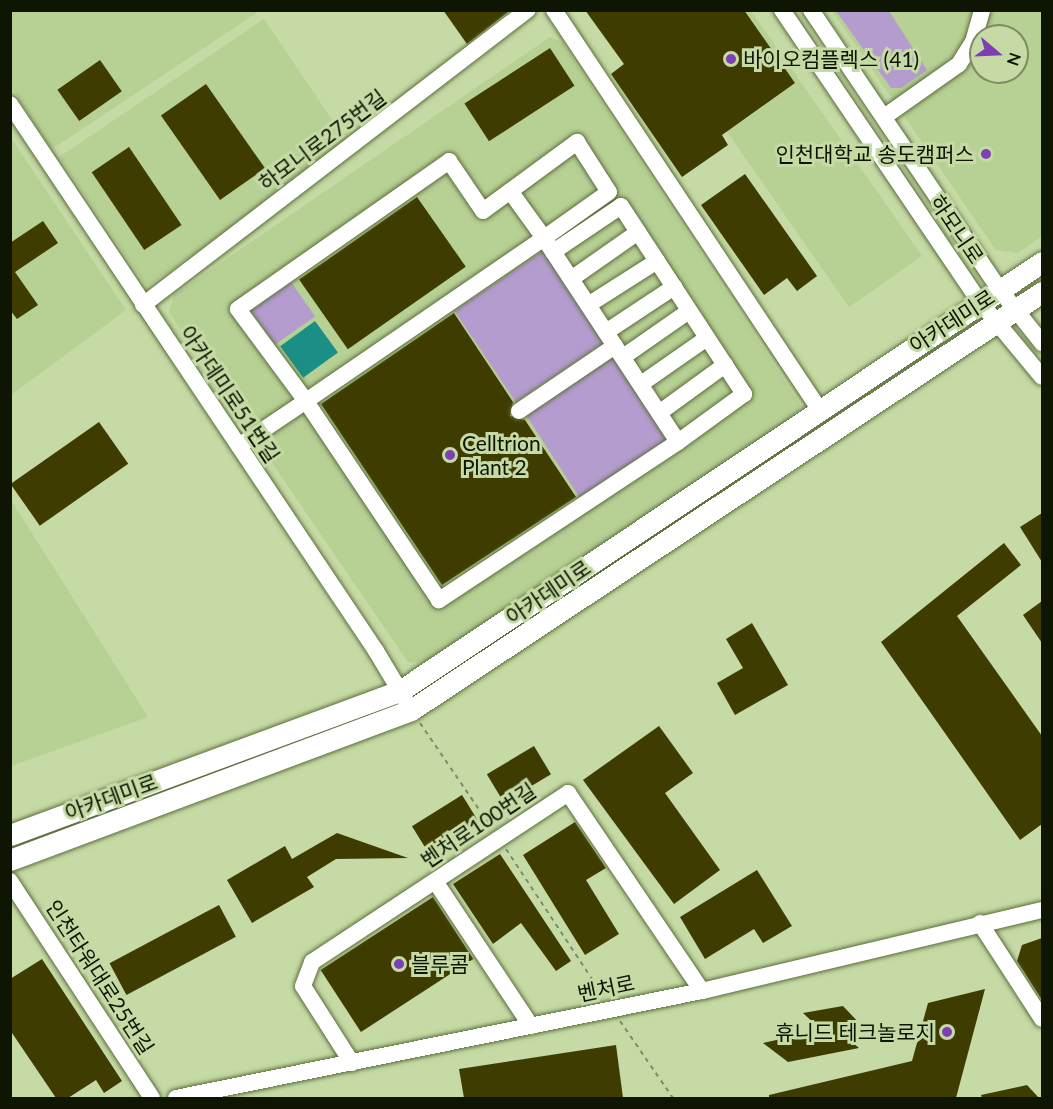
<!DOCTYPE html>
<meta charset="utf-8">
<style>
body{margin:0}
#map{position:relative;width:1053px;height:1109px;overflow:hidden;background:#c5daa4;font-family:Lato,"Noto Sans KR",sans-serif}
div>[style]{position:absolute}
.built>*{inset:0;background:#b7d093;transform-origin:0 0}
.green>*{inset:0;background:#b49ccf;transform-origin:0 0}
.water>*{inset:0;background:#1b8f85;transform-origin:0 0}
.building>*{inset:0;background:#3f3c02;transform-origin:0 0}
.path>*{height:2px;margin-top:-1px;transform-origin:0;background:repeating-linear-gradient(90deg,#7d8c65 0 4.5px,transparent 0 9px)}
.roads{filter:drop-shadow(0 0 2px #5c6e3d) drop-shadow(0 0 2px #5c6e3d)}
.minor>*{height:16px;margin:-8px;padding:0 8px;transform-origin:8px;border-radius:8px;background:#fff}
.major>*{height:21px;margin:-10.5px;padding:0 10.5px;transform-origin:10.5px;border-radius:10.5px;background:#fff}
.dots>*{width:16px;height:16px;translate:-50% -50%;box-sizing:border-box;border:3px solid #c5daa4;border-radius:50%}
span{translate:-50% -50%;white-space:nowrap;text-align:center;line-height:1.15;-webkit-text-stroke:6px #c5daa4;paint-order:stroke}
.poi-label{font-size:21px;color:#0e1503}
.left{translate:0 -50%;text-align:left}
.right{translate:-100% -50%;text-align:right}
.street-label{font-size:21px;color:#0e1503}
.frame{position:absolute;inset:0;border:12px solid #0e1503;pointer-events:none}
.north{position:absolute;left:969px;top:24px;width:60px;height:60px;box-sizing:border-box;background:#c5daa4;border:2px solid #7c8b64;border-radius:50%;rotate:109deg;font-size:16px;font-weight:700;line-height:24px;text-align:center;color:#0e1503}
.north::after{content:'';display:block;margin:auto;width:21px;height:27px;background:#7e3fb4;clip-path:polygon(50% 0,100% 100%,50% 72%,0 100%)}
</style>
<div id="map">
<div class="built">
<div style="clip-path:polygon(10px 11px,257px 10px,258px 12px,52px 149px,11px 87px)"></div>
<div style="clip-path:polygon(693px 11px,751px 11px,922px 256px,849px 307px,659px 34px)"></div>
<div style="clip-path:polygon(evenodd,832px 11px,1042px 11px,1042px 236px,1018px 253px,996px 250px,832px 11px,981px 36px,1017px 36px,1017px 72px,981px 72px,981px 36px)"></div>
<div style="left:264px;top:19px;width:156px;height:247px;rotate:56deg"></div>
<div style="clip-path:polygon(550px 37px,562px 42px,801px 406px,789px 427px,435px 664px,408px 662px,169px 312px,174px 295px)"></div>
<div style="clip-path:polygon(10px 136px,126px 310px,11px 395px,10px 395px)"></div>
<div style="clip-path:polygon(11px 500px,148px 717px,11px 766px,10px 766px)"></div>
</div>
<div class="green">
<div style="clip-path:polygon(836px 11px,889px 11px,927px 70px,901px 88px,891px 88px)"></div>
<div style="left:543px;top:251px;width:110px;height:107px;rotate:56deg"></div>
<div style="left:291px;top:282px;width:42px;height:49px;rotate:55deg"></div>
<div style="left:614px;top:356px;width:100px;height:106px;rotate:57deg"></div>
</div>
<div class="water">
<div style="left:315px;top:321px;width:39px;height:43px;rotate:54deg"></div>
</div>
<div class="building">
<div style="clip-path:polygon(443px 10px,507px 10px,508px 12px,467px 44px)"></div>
<div style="clip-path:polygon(585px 10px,744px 10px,795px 83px,722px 135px,728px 145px,682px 177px,611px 74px,624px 64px)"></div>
<div style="left:550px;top:48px;width:45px;height:102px;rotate:57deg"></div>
<div style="left:100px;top:60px;width:38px;height:52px;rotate:55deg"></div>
<div style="left:206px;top:84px;width:103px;height:55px;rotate:55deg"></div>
<div style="left:129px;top:147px;width:94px;height:45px;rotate:56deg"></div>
<div style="clip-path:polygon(745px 174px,817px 276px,797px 291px,787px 278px,764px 295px,701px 205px)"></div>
<div style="left:417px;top:197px;width:85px;height:144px;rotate:55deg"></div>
<div style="clip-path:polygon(43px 221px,58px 243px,15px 272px,38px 305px,17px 319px,10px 310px,10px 243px)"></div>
<div style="clip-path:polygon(454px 313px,513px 402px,510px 416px,525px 420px,576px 497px,442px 585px,321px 404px)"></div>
<div style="left:99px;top:422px;width:51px;height:108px;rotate:55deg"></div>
<div style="clip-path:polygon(1042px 513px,1042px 562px,1020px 527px)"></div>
<div style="clip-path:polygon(1004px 543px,1021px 565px,957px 616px,1042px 736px,1042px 824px,1020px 840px,881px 642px)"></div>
<div style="clip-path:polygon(1042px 601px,1042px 643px,1023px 615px)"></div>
<div style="clip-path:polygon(752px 623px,788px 685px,735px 715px,717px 683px,743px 668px,726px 639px)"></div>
<div style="clip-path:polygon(659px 726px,693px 773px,665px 793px,720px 870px,674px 904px,583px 780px)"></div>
<div style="left:534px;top:746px;width:33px;height:55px;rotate:59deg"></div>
<div style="left:462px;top:795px;width:32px;height:59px;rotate:58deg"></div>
<div style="clip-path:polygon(575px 822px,606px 868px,586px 880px,619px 934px,585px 955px,523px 855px)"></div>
<div style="clip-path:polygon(337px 833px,408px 858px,336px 859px,307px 877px,314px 887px,252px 923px,227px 880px,285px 846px,292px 859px)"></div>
<div style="clip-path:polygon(500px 854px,571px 961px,556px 971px,521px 923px,493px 944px,453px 884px)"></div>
<div style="clip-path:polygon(757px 870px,792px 926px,763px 943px,754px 929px,705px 959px,680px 917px)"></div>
<div style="left:433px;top:897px;width:74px;height:134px;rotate:57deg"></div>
<div style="left:219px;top:905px;width:36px;height:124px;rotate:62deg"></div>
<div style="clip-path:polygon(1042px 938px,1042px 1000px,1017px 961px,1022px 945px)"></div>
<div style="clip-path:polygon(42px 959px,122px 1081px,104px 1093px,96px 1080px,68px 1098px,56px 1098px,10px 1030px,10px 979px)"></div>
<div style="clip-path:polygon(985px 989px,956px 1098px,769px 1098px,769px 1095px,912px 1061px,928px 1003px)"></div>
<div style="clip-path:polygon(843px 1006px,862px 1026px,839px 1031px,859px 1048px,788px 1062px,763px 1043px,821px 1030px,803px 1013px)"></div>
<div style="clip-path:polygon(616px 1045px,623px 1098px,464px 1098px,459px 1069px)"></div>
<div style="clip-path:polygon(1027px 1085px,1039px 1098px,982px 1098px,981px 1095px)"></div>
</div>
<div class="path">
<div style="left:420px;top:723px;width:126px;rotate:55.7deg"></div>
<div style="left:506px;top:849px;width:178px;rotate:56.5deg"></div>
<div style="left:620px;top:1021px;width:93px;rotate:55.5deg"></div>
</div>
<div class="roads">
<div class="minor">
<div style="left:554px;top:10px;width:480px;rotate:56.4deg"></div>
<div style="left:782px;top:10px;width:353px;rotate:55.9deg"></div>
<div style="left:980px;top:302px;width:97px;rotate:50.4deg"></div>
<div style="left:811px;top:10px;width:338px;rotate:56deg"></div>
<div style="left:1000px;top:290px;width:68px;rotate:51.6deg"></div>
<div style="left:10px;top:104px;width:658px;rotate:56.21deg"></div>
<div style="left:376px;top:651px;width:58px;rotate:59deg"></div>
<div style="left:884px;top:117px;width:92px;rotate:-35.2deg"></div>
<div style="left:959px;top:64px;width:26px;rotate:-58deg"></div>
<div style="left:973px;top:42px;width:33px;rotate:-74deg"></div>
<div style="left:553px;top:252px;width:82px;rotate:-34.1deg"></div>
<div style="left:621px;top:206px;width:225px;rotate:56.8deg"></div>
<div style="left:744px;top:394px;width:82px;rotate:144deg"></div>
<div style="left:571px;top:279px;width:82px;rotate:-35deg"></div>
<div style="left:143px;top:305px;width:485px;rotate:-37.5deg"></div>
<div style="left:588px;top:305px;width:82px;rotate:-32.5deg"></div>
<div style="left:606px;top:332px;width:82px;rotate:-33.5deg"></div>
<div style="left:623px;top:357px;width:80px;rotate:-34.9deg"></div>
<div style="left:641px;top:384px;width:80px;rotate:-34.9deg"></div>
<div style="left:519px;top:411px;width:116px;rotate:-34.1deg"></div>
<div style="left:659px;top:413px;width:82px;rotate:-36deg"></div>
<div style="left:239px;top:446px;width:81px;rotate:-33.9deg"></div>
<div style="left:306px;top:401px;width:288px;rotate:-34.4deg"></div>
<div style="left:544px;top:238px;width:244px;rotate:56.7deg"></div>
<div style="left:678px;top:442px;width:287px;rotate:146.5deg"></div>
<div style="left:439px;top:600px;width:239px;rotate:-123.8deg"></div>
<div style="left:306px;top:401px;width:114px;rotate:-126.5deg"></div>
<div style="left:238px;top:309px;width:258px;rotate:-35deg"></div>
<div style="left:449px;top:161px;width:60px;rotate:55.8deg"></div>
<div style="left:483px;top:211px;width:117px;rotate:-36.3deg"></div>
<div style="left:577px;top:142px;width:59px;rotate:57.4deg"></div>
<div style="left:609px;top:192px;width:80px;rotate:144.7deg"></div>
<div style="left:544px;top:238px;width:58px;rotate:-125.9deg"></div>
<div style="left:10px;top:881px;width:259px;rotate:56.8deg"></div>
<div style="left:435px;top:881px;width:174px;rotate:56.5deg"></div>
<div style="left:980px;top:923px;width:114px;rotate:57.1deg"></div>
<div style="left:352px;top:1063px;width:91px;rotate:-122.5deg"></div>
<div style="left:303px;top:986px;width:26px;rotate:-69deg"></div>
<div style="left:312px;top:962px;width:307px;rotate:-33.4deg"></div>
<div style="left:568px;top:793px;width:239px;rotate:55.9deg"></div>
<div style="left:176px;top:1098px;width:537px;rotate:-11.5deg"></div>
<div style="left:702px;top:991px;width:350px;rotate:-13.4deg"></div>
</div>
<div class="major">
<div style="left:10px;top:835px;width:416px;rotate:-20.3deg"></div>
<div style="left:400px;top:691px;width:772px;rotate:-33.75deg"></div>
<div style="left:10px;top:860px;width:428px;rotate:-20.5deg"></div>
<div style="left:411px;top:710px;width:757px;rotate:-33.52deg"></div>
</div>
</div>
<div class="dots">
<div style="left:731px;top:59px;background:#7e3fb4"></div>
<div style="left:986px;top:154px;background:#7e3fb4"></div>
<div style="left:450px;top:455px;background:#7e3fb4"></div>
<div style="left:399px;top:964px;background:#7e3fb4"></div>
<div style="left:947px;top:1032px;background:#7e3fb4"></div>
</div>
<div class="poi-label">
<span class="left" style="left:743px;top:59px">바이오컴플렉스 (41)</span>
<span class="right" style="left:974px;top:154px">인천대학교 송도캠퍼스</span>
<span class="left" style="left:462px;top:455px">Celltrion<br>Plant 2</span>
<span class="left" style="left:411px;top:964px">블루콤</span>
<span class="right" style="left:935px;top:1032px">휴니드 테크놀로지</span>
</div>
<div class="street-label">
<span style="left:322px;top:140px;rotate:-37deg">하모니로275번길</span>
<span style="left:957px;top:229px;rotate:56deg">하모니로</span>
<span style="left:952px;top:321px;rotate:-33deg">아카데미로</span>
<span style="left:230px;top:394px;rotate:56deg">아카데미로51번길</span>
<span style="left:548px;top:592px;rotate:-34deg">아카데미로</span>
<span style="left:111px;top:797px;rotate:-20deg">아카데미로</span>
<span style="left:478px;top:825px;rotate:-34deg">벤처로100번길</span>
<span style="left:100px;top:977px;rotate:57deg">인천타워대로25번길</span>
<span style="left:606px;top:988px;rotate:-12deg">벤처로</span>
</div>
<div class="frame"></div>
<div class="north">N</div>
</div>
